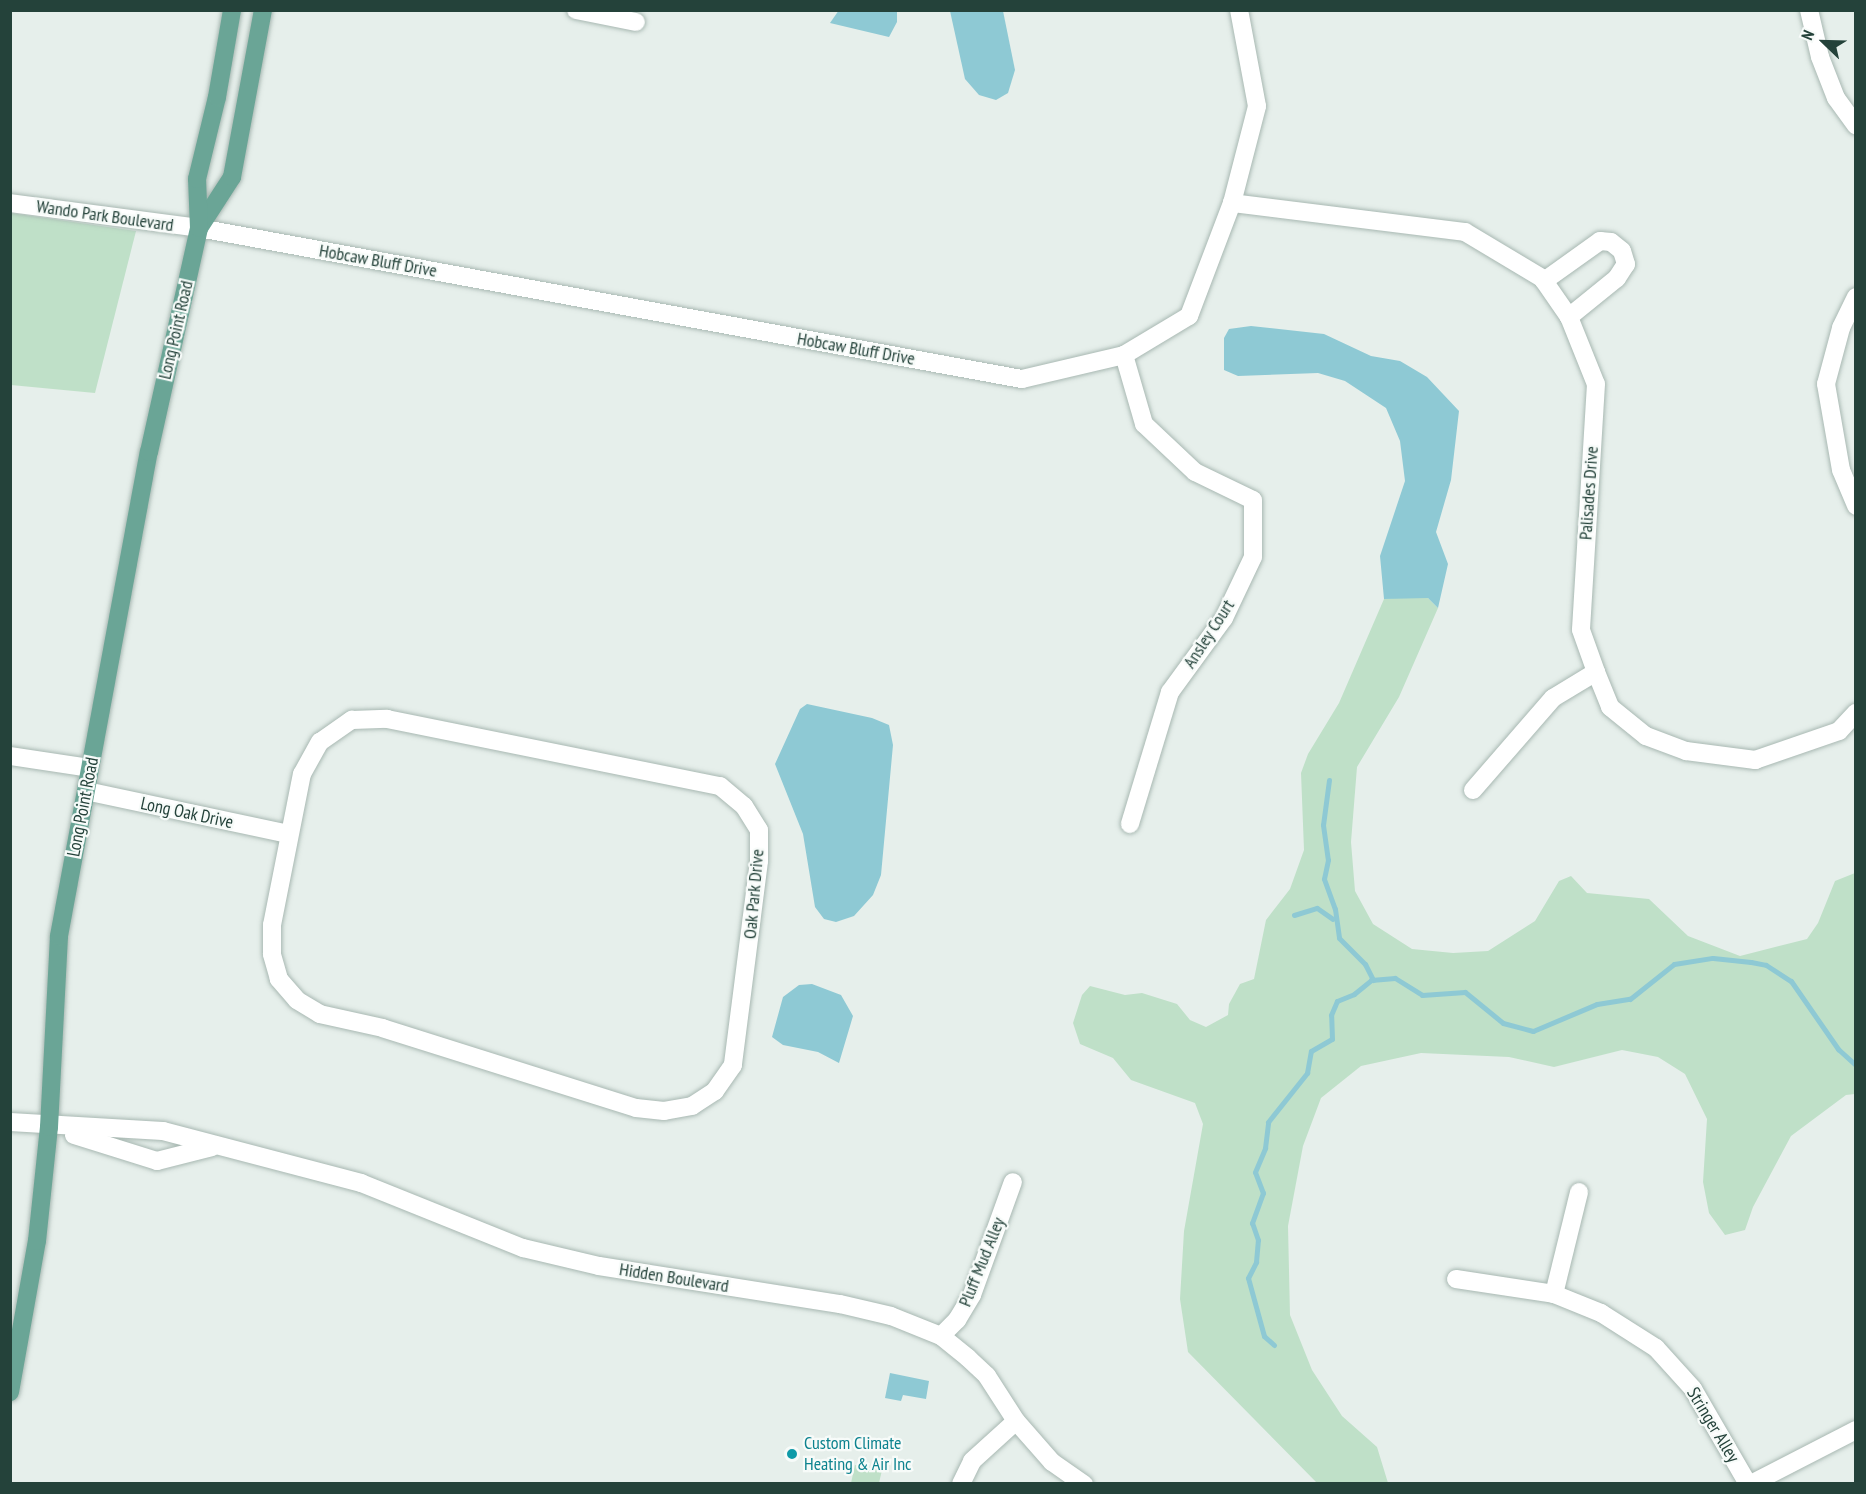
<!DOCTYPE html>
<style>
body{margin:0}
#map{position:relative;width:1866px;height:1494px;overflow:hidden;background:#e6efeb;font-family:"PT Sans Narrow",sans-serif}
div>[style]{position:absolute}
.green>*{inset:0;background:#bfe0c8}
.water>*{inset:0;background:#8ec9d4}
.stream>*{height:5px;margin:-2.5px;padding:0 2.5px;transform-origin:2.5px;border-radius:2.5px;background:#8ec9d4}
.roads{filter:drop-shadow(0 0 2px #a8b8b2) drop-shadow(0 0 2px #a8b8b2)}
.minor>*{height:18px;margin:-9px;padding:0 9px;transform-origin:9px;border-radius:9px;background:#fff}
.major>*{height:18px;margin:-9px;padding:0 9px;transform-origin:9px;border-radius:9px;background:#6aa596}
.dots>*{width:16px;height:16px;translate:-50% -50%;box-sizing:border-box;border:3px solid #f7fbf9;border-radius:50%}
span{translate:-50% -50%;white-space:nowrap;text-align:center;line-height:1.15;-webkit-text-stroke:4.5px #f7fbf9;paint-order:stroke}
.street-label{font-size:18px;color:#24423a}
.culture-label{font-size:18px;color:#0d838f}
.left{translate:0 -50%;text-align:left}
.frame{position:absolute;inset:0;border:12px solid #24423a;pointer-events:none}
.north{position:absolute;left:1794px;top:12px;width:60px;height:60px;-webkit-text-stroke:4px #f7fbf9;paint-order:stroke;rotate:293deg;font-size:16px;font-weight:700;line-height:24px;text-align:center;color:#24423a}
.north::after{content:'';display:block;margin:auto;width:21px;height:27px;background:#24423a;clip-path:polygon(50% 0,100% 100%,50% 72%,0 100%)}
</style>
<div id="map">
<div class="green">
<div style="clip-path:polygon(11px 213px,136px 231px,95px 393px,11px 385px)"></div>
<div style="clip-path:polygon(1404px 597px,1428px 598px,1438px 608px,1399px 697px,1357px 767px,1351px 842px,1355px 891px,1373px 924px,1412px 949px,1453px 953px,1488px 951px,1535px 921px,1559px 881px,1571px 876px,1587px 893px,1649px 899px,1688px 936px,1740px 956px,1807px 939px,1818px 923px,1835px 881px,1855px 873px,1855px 1094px,1846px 1095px,1791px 1136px,1753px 1207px,1745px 1230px,1725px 1235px,1709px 1213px,1703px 1182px,1707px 1119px,1685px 1074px,1658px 1057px,1622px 1050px,1554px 1067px,1509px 1057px,1421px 1053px,1361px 1066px,1321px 1098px,1303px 1146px,1288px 1226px,1290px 1315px,1312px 1370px,1342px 1416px,1377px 1447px,1388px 1483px,1317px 1483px,1188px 1352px,1180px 1299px,1184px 1231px,1203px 1124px,1195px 1103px,1131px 1080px,1113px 1058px,1080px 1044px,1073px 1023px,1082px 995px,1090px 986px,1125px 995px,1142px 993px,1177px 1004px,1190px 1020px,1206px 1027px,1228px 1015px,1229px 1004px,1240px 984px,1254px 979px,1266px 920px,1290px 889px,1304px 850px,1301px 773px,1308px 754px,1339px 703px,1384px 599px)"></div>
<div style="clip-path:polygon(855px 1465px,882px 1470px,879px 1483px,851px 1483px)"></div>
</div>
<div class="water">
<div style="clip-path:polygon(839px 10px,897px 11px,897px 22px,889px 37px,830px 23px)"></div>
<div style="clip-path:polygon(950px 11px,1003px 11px,1015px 70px,1008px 93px,996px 100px,979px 95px,965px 79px)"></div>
<div style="clip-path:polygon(1251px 326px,1324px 334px,1371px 356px,1400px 361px,1427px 377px,1459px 411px,1451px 480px,1436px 532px,1448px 564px,1438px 608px,1428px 598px,1384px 599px,1380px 556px,1405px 481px,1400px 441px,1386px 408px,1345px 381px,1318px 373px,1238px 376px,1224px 370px,1224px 338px,1229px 329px)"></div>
<div style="clip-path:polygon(807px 704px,872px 718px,889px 725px,893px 745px,881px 875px,873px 895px,854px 916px,836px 922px,824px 919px,815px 907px,803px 834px,775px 764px,800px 709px)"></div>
<div style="clip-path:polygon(812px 984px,841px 995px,853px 1016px,839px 1063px,818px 1052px,783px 1045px,772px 1037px,783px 997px,799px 985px)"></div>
<div style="clip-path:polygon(890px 1373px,929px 1381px,926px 1399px,903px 1395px,901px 1401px,885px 1398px)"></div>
</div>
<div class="stream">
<div style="left:1329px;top:780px;width:45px;rotate:97.6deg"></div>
<div style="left:1323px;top:825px;width:35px;rotate:82deg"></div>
<div style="left:1328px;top:860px;width:19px;rotate:102deg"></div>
<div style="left:1324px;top:879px;width:32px;rotate:70deg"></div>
<div style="left:1335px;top:909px;width:29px;rotate:82deg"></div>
<div style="left:1339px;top:938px;width:37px;rotate:45deg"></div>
<div style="left:1365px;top:964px;width:18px;rotate:63deg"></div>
<div style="left:1294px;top:915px;width:24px;rotate:-17deg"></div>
<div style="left:1317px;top:908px;width:19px;rotate:35deg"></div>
<div style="left:1274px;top:1345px;width:13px;rotate:-138deg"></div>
<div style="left:1264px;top:1336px;width:60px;rotate:-105.4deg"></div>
<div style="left:1248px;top:1278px;width:18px;rotate:-63deg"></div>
<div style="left:1256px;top:1262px;width:22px;rotate:-85deg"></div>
<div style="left:1258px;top:1240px;width:18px;rotate:-109deg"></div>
<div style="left:1252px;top:1223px;width:32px;rotate:-70deg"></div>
<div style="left:1263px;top:1193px;width:22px;rotate:-111deg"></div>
<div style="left:1255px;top:1172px;width:26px;rotate:-67deg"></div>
<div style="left:1265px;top:1148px;width:26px;rotate:-83deg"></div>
<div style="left:1268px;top:1122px;width:63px;rotate:-51.5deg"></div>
<div style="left:1307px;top:1073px;width:22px;rotate:-80deg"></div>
<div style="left:1311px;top:1051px;width:24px;rotate:-30deg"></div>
<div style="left:1332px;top:1039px;width:24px;rotate:-92deg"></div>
<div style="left:1331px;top:1015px;width:15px;rotate:-67deg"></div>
<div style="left:1337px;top:1001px;width:18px;rotate:-22deg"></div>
<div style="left:1354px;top:994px;width:22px;rotate:-39deg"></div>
<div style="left:1371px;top:980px;width:24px;rotate:-5deg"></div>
<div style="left:1395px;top:978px;width:32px;rotate:32deg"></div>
<div style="left:1422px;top:995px;width:43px;rotate:-4deg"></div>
<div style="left:1465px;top:992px;width:49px;rotate:39.2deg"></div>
<div style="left:1503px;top:1023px;width:31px;rotate:15deg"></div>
<div style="left:1533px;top:1031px;width:69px;rotate:-22.9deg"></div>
<div style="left:1597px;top:1004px;width:33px;rotate:-9deg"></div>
<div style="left:1630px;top:999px;width:56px;rotate:-38.5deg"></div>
<div style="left:1674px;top:964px;width:39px;rotate:-9deg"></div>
<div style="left:1713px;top:958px;width:38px;rotate:6deg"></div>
<div style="left:1751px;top:962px;width:15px;rotate:11deg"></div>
<div style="left:1766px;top:965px;width:30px;rotate:33deg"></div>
<div style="left:1791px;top:981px;width:83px;rotate:55.3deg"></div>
<div style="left:1838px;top:1049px;width:24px;rotate:42deg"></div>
</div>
<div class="roads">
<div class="minor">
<div style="left:576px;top:10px;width:61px;rotate:11.3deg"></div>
<div style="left:1809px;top:10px;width:48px;rotate:76.8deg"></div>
<div style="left:1820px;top:57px;width:44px;rotate:68.7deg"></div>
<div style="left:1836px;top:98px;width:34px;rotate:54deg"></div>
<div style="left:10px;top:203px;width:191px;rotate:7.5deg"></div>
<div style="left:199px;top:228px;width:837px;rotate:10.4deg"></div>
<div style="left:1022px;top:379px;width:105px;rotate:-13.2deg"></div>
<div style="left:1124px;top:355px;width:76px;rotate:-31deg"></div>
<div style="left:1189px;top:316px;width:121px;rotate:-69.2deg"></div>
<div style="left:1232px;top:203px;width:100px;rotate:-75.5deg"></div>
<div style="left:1257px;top:106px;width:98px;rotate:-100.6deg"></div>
<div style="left:1232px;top:203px;width:235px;rotate:7.1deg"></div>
<div style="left:1465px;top:232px;width:90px;rotate:30.9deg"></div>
<div style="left:1542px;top:278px;width:47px;rotate:55.3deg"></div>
<div style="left:1569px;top:317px;width:72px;rotate:68.1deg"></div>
<div style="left:1596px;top:384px;width:246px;rotate:93.5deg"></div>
<div style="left:1581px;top:630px;width:45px;rotate:70.3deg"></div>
<div style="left:1596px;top:672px;width:50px;rotate:148.8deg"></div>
<div style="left:1553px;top:698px;width:122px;rotate:131deg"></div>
<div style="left:1544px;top:281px;width:69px;rotate:-35.5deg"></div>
<div style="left:1600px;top:241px;width:11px;rotate:5deg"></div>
<div style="left:1611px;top:242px;width:14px;rotate:39deg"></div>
<div style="left:1622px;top:251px;width:14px;rotate:73deg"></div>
<div style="left:1626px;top:264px;width:17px;rotate:123deg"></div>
<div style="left:1617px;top:278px;width:62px;rotate:140.9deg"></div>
<div style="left:1856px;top:297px;width:34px;rotate:116deg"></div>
<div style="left:1841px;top:328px;width:58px;rotate:105deg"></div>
<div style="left:1826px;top:384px;width:87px;rotate:80.1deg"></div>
<div style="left:1841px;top:470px;width:39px;rotate:67deg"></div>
<div style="left:1124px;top:355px;width:72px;rotate:73.8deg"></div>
<div style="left:1144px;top:424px;width:70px;rotate:43.3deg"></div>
<div style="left:1195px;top:472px;width:64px;rotate:25.8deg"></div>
<div style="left:1253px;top:500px;width:57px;rotate:90deg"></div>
<div style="left:1253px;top:557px;width:68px;rotate:115.4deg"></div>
<div style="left:1224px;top:618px;width:92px;rotate:126.1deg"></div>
<div style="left:1170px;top:692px;width:138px;rotate:106.9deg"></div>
<div style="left:1596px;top:672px;width:38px;rotate:68deg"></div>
<div style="left:1610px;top:707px;width:46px;rotate:38.9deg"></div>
<div style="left:1646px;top:736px;width:43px;rotate:20.6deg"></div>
<div style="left:1686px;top:751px;width:70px;rotate:7.4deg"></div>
<div style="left:1755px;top:760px;width:89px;rotate:-19deg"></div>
<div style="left:1839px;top:731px;width:25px;rotate:-47deg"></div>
<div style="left:387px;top:719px;width:340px;rotate:11.4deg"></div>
<div style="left:720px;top:786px;width:31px;rotate:40deg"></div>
<div style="left:744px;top:806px;width:28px;rotate:58deg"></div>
<div style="left:759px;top:830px;width:31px;rotate:90deg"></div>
<div style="left:759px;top:861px;width:206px;rotate:97.3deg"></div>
<div style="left:733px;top:1065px;width:32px;rotate:125deg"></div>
<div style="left:715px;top:1091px;width:27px;rotate:147deg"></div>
<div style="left:692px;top:1106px;width:28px;rotate:170deg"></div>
<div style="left:664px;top:1111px;width:28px;rotate:-174deg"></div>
<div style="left:636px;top:1108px;width:265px;rotate:-162.5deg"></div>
<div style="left:383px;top:1028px;width:65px;rotate:-167.5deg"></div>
<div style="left:320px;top:1014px;width:27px;rotate:-149deg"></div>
<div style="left:297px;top:1000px;width:28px;rotate:-131deg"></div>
<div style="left:279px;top:979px;width:26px;rotate:-106deg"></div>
<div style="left:272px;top:954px;width:29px;rotate:-90deg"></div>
<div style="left:272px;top:925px;width:154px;rotate:-78.8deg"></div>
<div style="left:302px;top:774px;width:37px;rotate:-61deg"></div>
<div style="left:320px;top:742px;width:39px;rotate:-35deg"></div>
<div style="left:352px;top:720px;width:35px;rotate:-2deg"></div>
<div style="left:10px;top:756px;width:81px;rotate:8.5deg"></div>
<div style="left:86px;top:791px;width:207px;rotate:12deg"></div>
<div style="left:10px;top:1122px;width:153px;rotate:3.4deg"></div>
<div style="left:163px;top:1131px;width:205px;rotate:14.7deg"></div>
<div style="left:361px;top:1183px;width:175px;rotate:21.9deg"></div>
<div style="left:523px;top:1248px;width:78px;rotate:13.3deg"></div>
<div style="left:599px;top:1266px;width:244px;rotate:9deg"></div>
<div style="left:840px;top:1304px;width:52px;rotate:13.2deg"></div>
<div style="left:891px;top:1316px;width:54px;rotate:21.8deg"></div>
<div style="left:941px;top:1336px;width:35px;rotate:39deg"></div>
<div style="left:968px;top:1358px;width:26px;rotate:43deg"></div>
<div style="left:987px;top:1376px;width:54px;rotate:57.2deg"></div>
<div style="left:1016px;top:1421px;width:55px;rotate:48.7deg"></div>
<div style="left:1052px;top:1462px;width:39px;rotate:35deg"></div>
<div style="left:74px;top:1135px;width:87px;rotate:17.4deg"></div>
<div style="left:157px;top:1161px;width:57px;rotate:-14.3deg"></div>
<div style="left:1456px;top:1279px;width:99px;rotate:8.7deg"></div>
<div style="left:1554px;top:1294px;width:51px;rotate:22deg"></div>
<div style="left:1601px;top:1313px;width:65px;rotate:32.5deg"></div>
<div style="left:1656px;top:1348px;width:55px;rotate:47.9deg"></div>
<div style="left:1693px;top:1389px;width:110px;rotate:59.9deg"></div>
<div style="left:1554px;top:1294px;width:105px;rotate:-76.2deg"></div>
<div style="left:941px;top:1336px;width:23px;rotate:-45deg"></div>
<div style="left:957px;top:1320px;width:29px;rotate:-59deg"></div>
<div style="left:972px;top:1295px;width:120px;rotate:-70.1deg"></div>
<div style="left:961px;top:1484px;width:25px;rotate:-64deg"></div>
<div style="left:972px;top:1461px;width:59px;rotate:-42.3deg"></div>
<div style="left:1751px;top:1484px;width:118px;rotate:-27.2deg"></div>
</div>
<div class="major">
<div style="left:199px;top:228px;width:61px;rotate:-57.1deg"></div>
<div style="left:232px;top:177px;width:170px;rotate:-79.5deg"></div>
<div style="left:10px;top:1392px;width:153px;rotate:-79.9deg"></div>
<div style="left:37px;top:1241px;width:115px;rotate:-84deg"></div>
<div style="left:49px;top:1127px;width:191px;rotate:-87deg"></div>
<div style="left:59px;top:936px;width:492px;rotate:-79.5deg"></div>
<div style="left:149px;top:452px;width:230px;rotate:-77.4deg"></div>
<div style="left:199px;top:228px;width:49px;rotate:-92.3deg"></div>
<div style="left:197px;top:179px;width:84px;rotate:-76.3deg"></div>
<div style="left:217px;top:97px;width:88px;rotate:-80.2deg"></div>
</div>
</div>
<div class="dots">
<div style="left:792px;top:1454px;background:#0f9aa8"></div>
</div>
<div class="street-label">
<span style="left:105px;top:216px;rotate:8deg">Wando Park Boulevard</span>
<span style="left:378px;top:261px;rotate:10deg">Hobcaw Bluff Drive</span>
<span style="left:176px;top:330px;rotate:-77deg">Long Point Road</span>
<span style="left:856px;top:349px;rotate:10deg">Hobcaw Bluff Drive</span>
<span style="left:1589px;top:493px;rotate:-86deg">Palisades Drive</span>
<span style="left:1209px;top:634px;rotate:-57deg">Ansley Court</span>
<span style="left:83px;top:807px;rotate:-79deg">Long Point Road</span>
<span style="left:187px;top:813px;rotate:12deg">Long Oak Drive</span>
<span style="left:754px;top:894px;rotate:-85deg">Oak Park Drive</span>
<span style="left:982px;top:1262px;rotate:-68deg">Pluff Mud Alley</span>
<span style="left:674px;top:1278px;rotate:9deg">Hidden Boulevard</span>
<span style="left:1713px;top:1425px;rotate:59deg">Stringer Alley</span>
</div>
<div class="culture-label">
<span class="left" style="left:804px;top:1454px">Custom Climate<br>Heating &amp; Air Inc</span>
</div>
<div class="frame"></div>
<div class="north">N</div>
</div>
